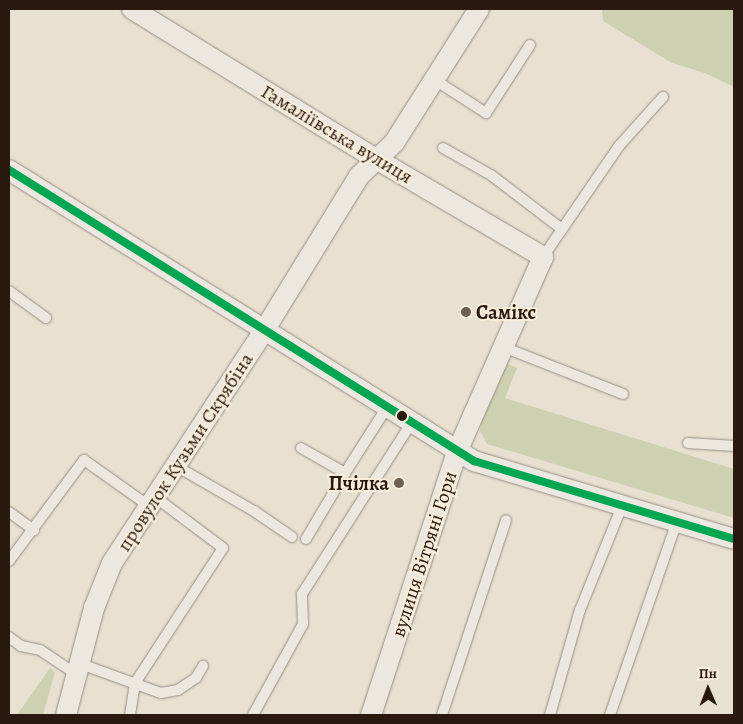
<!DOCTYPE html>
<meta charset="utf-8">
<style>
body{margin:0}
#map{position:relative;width:743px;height:724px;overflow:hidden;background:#e8e0d0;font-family:Alegreya,serif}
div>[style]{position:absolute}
.green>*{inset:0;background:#ced1b1}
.roads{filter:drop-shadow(0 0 1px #968f84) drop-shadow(0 0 1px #968f84)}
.lane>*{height:10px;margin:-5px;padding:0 5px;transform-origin:5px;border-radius:5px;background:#ece8e0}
.street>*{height:20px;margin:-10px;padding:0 10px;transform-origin:10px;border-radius:10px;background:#ece8e0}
.bus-1>*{height:8px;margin:-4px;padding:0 4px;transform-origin:4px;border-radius:4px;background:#00a651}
.dots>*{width:14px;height:14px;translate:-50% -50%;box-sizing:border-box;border:2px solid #f7edd9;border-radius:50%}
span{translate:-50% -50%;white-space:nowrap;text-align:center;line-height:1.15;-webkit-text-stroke:4px #f7edd9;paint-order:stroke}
.street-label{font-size:20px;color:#29190f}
.poi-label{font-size:20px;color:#29190f;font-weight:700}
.left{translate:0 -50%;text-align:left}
.right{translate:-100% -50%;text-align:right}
.frame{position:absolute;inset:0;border:10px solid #29190f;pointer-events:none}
.north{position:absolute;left:683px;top:664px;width:50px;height:50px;-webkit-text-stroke:4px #f7edd9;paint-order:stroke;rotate:359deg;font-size:14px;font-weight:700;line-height:20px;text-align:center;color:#29190f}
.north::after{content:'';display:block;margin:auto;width:18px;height:22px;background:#29190f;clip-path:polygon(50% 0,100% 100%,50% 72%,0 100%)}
</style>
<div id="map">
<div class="green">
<div style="clip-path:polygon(602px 9px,734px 9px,734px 87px,705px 73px,672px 63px,603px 21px)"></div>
<div style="clip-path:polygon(505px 363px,517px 368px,505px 398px,734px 469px,734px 518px,487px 444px,480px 431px,483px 416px)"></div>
<div style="clip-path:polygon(50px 668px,55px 672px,43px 715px,17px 715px)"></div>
</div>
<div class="roads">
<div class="lane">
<div style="left:435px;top:80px;width:61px;rotate:32.9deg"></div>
<div style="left:486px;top:113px;width:81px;rotate:-57.1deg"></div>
<div style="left:443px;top:148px;width:55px;rotate:29.4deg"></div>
<div style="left:491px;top:175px;width:89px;rotate:37.3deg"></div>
<div style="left:543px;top:257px;width:135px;rotate:-55.6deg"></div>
<div style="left:619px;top:146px;width:66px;rotate:-48.1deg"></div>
<div style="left:9px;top:291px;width:46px;rotate:36.1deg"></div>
<div style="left:503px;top:347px;width:129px;rotate:21.4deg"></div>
<div style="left:688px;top:443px;width:46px;rotate:3.7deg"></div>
<div style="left:301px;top:448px;width:51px;rotate:29.6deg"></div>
<div style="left:345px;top:473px;width:78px;rotate:-57.5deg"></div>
<div style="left:176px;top:466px;width:90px;rotate:30deg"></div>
<div style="left:254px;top:511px;width:46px;rotate:34.4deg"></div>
<div style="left:9px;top:512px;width:31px;rotate:36deg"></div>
<div style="left:306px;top:539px;width:77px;rotate:-59.4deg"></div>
<div style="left:9px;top:561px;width:126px;rotate:-53.4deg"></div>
<div style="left:84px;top:460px;width:80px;rotate:35.3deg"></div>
<div style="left:9px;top:637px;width:15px;rotate:37deg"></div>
<div style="left:21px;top:646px;width:19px;rotate:12deg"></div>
<div style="left:40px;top:650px;width:43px;rotate:33.7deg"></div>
<div style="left:78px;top:663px;width:88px;rotate:19.9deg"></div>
<div style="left:161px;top:693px;width:17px;rotate:-10deg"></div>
<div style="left:178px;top:690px;width:22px;rotate:-34deg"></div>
<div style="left:196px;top:678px;width:14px;rotate:-60deg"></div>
<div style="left:130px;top:715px;width:32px;rotate:-81deg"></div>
<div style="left:135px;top:683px;width:161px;rotate:-56.9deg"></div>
<div style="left:223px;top:548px;width:85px;rotate:-143.1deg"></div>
<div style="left:253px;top:715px;width:104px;rotate:-61.2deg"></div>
<div style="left:303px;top:624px;width:30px;rotate:-92deg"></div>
<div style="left:302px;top:594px;width:204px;rotate:-57.4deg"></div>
<div style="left:442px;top:715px;width:205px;rotate:-71.8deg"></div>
<div style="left:550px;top:715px;width:109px;rotate:-74.1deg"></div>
<div style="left:580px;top:610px;width:112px;rotate:-68deg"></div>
<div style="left:610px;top:715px;width:204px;rotate:-70.9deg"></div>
</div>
<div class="street">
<div style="left:132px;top:9px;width:286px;rotate:31.6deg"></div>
<div style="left:376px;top:159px;width:194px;rotate:30.4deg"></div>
<div style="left:543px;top:257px;width:213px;rotate:113.8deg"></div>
<div style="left:457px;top:452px;width:277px;rotate:108.1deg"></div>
<div style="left:9px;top:170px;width:549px;rotate:32.04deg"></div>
<div style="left:474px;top:461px;width:271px;rotate:16.7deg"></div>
<div style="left:66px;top:715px;width:111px;rotate:-75.3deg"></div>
<div style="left:94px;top:608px;width:48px;rotate:-68.2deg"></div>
<div style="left:112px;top:563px;width:280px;rotate:-56.8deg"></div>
<div style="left:265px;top:329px;width:180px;rotate:-58.4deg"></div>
<div style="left:359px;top:176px;width:48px;rotate:-43.3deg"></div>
<div style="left:394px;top:143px;width:159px;rotate:-57.6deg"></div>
</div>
</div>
<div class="bus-1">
<div style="left:9px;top:170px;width:549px;rotate:32.04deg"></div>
<div style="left:474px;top:461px;width:271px;rotate:16.7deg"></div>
</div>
<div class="dots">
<div style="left:466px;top:312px;background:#6c5f53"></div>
<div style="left:402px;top:416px;background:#29190f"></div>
<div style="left:399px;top:483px;background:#6c5f53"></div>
</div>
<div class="street-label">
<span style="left:337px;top:134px;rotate:31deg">Гамаліївська вулиця</span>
<span style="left:185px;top:452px;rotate:-57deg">провулок Кузьми Скрябіна</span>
<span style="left:424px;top:554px;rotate:-72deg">вулиця Вітряні Гори</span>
</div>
<div class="poi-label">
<span class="left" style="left:476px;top:312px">Самікс</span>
<span class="right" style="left:389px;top:483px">Пчілка</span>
</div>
<div class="frame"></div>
<div class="north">Пн</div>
</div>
